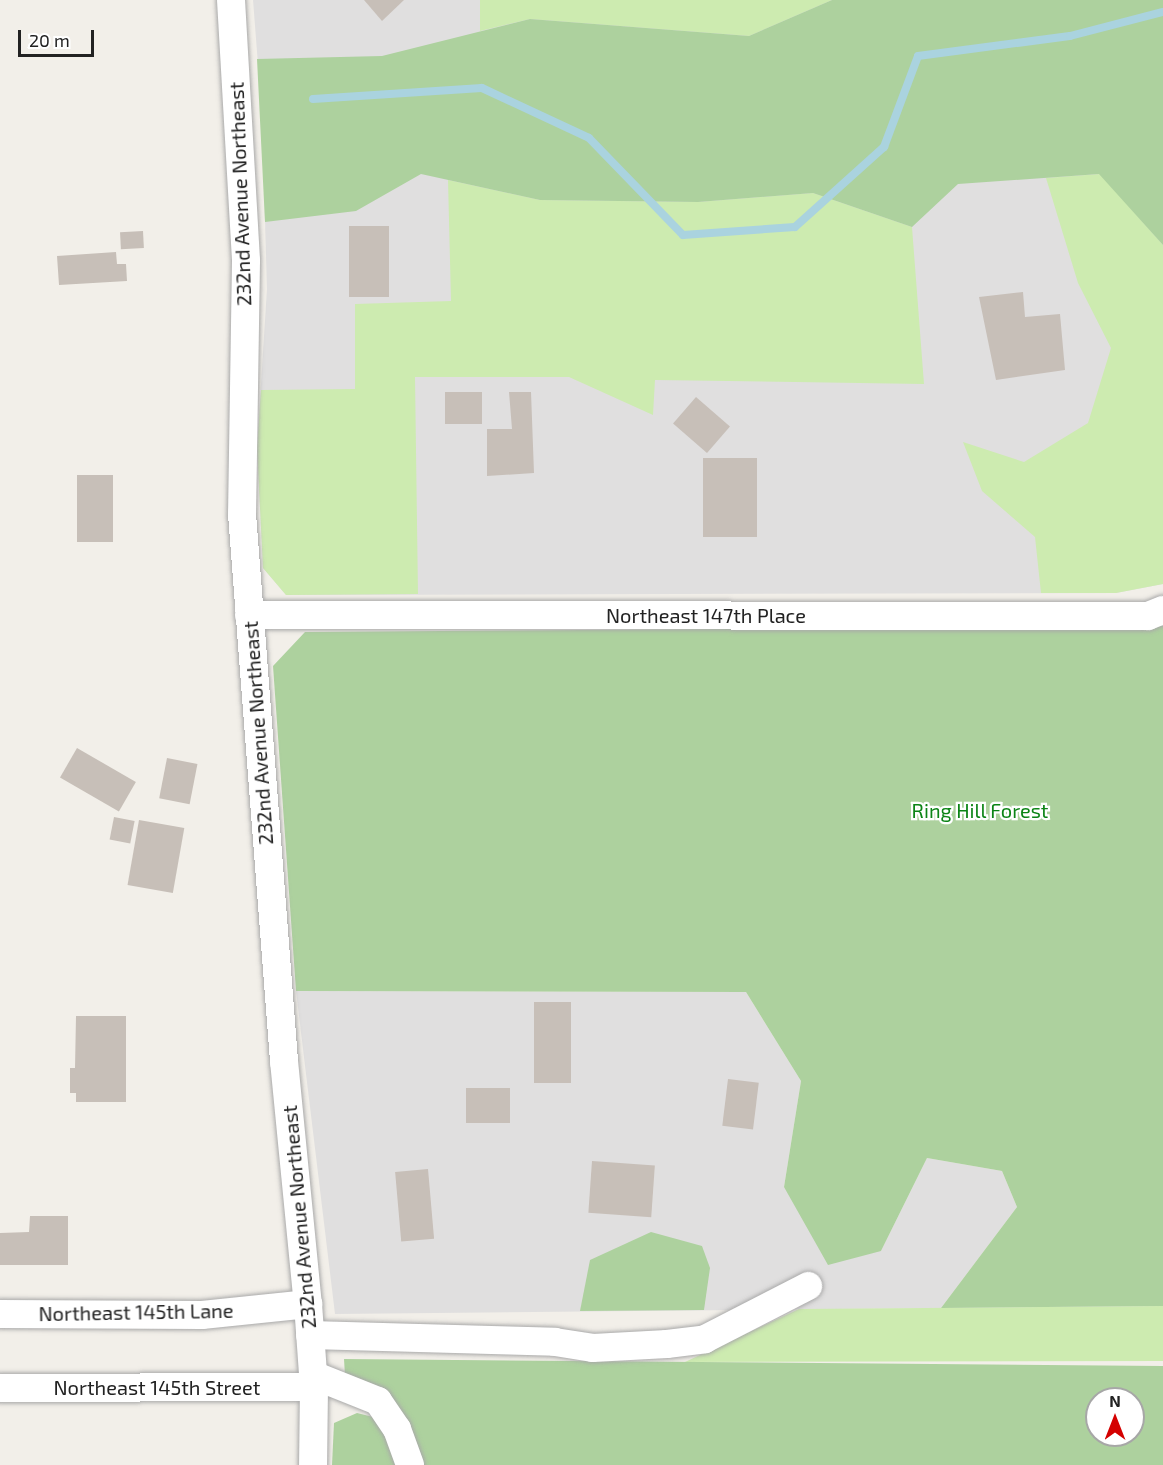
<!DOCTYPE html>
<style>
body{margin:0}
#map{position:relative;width:1163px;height:1465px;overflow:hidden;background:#f2efe9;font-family:"Exo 2",sans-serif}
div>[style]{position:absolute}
.residential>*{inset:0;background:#e0dfdf}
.grass>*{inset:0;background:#cdebb0}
.forest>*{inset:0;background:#add19e}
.stream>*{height:8px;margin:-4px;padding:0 4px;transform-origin:4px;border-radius:4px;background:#aad3df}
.building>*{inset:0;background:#c7bfb8;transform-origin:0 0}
.roads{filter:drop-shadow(0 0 2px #a9a9a9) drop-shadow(0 0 2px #a9a9a9)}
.minor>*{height:28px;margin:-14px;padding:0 14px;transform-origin:14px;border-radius:14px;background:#fff}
span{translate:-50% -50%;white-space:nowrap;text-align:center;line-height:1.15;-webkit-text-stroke:4.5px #fff;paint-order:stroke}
.street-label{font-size:20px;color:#222}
.park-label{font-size:20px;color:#0c8416}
.north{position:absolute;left:1085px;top:1387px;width:60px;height:60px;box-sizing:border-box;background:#fff;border:2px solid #a7a7a7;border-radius:50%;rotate:0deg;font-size:16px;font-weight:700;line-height:24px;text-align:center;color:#222}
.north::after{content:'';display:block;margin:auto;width:21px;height:27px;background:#d40000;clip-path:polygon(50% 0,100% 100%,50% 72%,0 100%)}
.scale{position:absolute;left:18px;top:30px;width:76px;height:27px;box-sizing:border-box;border:3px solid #222;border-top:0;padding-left:8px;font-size:18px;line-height:21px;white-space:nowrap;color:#222;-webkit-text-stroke:4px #fff;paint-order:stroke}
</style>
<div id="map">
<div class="residential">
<div style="clip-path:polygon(253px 0,1163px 0,1163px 584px,1116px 593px,286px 595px,263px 568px,257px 447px,267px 289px,262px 116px)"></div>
<div style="clip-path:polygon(296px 991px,746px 992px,801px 1081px,784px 1187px,881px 1251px,927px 1158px,1002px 1171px,1017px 1207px,941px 1308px,335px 1314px)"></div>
</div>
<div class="grass">
<div style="clip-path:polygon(480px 0,832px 0,749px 36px,530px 19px,480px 31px)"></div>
<div style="clip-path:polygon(1100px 174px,1163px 245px,1163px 584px,1116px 593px,1041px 593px,1035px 537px,982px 491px,963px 442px,1024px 462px,1088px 423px,1111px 348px,1078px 283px,1046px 178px)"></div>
<div style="clip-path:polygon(448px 180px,540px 200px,698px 202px,813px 193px,912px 227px,924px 384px,655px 380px,653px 415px,569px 377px,415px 377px,418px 594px,286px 595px,263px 568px,257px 447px,261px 390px,355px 389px,355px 304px,451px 301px)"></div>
<div style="clip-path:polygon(1163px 1306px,1163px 1361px,685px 1362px,799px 1309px)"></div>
</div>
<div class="forest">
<div style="clip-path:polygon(832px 0,1163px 0,1163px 245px,1099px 174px,958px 184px,912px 227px,813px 193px,698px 202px,540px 200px,421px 174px,356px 211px,265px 222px,257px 59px,382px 56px,530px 19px,749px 36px)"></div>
<div style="clip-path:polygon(1163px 626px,1163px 1306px,941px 1308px,1017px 1207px,1002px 1171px,927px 1158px,881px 1251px,828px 1265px,784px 1187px,801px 1081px,746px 992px,296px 991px,273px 666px,305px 632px)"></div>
<div style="clip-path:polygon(651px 1232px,702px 1246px,710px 1268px,704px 1310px,580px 1311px,590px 1260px)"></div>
<div style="clip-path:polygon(evenodd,344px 1359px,1163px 1366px,1163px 1465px,421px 1465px,345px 1376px,344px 1359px,1097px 1399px,1133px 1399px,1133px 1435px,1097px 1435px,1097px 1399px)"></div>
<div style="clip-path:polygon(357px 1413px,377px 1418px,399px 1465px,332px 1465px,334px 1423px)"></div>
</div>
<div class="stream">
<div style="left:313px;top:99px;width:169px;rotate:-3.7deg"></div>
<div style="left:482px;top:88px;width:118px;rotate:25deg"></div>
<div style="left:589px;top:138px;width:135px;rotate:45.9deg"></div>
<div style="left:683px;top:235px;width:112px;rotate:-4.1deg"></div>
<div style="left:795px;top:227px;width:120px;rotate:-42deg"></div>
<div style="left:884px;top:147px;width:97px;rotate:-69.5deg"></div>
<div style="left:918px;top:56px;width:153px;rotate:-7.5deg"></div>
<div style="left:1070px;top:36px;width:96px;rotate:-14.5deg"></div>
</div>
<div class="building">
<div style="clip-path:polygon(364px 0,404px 0,382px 21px)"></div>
<div style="left:389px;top:226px;width:71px;height:40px;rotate:90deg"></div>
<div style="left:143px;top:231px;width:17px;height:23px;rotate:87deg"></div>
<div style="clip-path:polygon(116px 252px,117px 264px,126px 264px,127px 281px,59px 285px,57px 256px)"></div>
<div style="clip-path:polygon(1023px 292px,1025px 317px,1060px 314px,1065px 370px,996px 380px,979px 297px)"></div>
<div style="left:482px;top:392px;width:32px;height:37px;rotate:90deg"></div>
<div style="clip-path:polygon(509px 392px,531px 392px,534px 473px,487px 476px,487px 429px,512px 429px)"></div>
<div style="left:696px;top:397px;width:45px;height:35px;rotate:41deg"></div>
<div style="left:703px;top:458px;width:54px;height:79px"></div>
<div style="left:77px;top:475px;width:36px;height:67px"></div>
<div style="left:77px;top:748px;width:68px;height:34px;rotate:30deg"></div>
<div style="left:167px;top:758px;width:31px;height:41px;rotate:11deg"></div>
<div style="left:114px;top:817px;width:21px;height:23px;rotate:11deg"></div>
<div style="left:139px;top:820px;width:46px;height:66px;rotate:10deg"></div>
<div style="left:534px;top:1002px;width:37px;height:81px"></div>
<div style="clip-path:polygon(76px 1016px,126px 1016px,126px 1102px,76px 1102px,76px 1093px,70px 1093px,70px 1068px,75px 1068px)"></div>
<div style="left:728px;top:1079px;width:31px;height:47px;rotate:7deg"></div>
<div style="left:466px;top:1088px;width:44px;height:35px"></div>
<div style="left:592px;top:1161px;width:63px;height:52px;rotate:4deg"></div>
<div style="left:428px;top:1169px;width:70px;height:33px;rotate:85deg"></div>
<div style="clip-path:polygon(30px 1216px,68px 1216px,68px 1265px,0 1265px,0 1233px,29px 1232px)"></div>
</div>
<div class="roads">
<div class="minor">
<div style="left:231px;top:0;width:261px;rotate:86.7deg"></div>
<div style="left:246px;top:261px;width:253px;rotate:90.9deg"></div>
<div style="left:242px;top:514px;width:549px;rotate:85.61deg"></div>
<div style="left:284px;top:1061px;width:244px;rotate:84.4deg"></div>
<div style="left:308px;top:1304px;width:83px;rotate:85.9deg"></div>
<div style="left:314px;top:1387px;width:78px;rotate:90.7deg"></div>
<div style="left:249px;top:615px;width:899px;rotate:0.06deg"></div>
<div style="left:1148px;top:616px;width:16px;rotate:-22deg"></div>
<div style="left:0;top:1314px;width:202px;rotate:0.3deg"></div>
<div style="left:202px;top:1315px;width:107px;rotate:-5.9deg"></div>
<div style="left:310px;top:1335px;width:245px;rotate:1.6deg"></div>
<div style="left:555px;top:1342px;width:38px;rotate:9deg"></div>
<div style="left:593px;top:1348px;width:74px;rotate:-3.1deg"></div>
<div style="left:667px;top:1344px;width:38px;rotate:-7deg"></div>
<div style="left:705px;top:1339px;width:116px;rotate:-27.2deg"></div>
<div style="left:313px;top:1375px;width:70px;rotate:21.8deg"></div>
<div style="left:378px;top:1401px;width:34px;rotate:56deg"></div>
<div style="left:397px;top:1429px;width:38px;rotate:70deg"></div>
<div style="left:0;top:1388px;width:314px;rotate:-0.2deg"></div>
</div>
</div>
<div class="street-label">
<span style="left:240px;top:194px;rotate:-92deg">232nd Avenue Northeast</span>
<span style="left:706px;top:615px">Northeast 147th Place</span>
<span style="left:258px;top:733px;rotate:-94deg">232nd Avenue Northeast</span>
<span style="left:299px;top:1217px;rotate:-95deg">232nd Avenue Northeast</span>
<span style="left:136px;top:1312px;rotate:-1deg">Northeast 145th Lane</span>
<span style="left:157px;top:1387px">Northeast 145th Street</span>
</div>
<div class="park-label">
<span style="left:980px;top:810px">Ring Hill Forest</span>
</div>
<div class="north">N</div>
<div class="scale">20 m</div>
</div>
